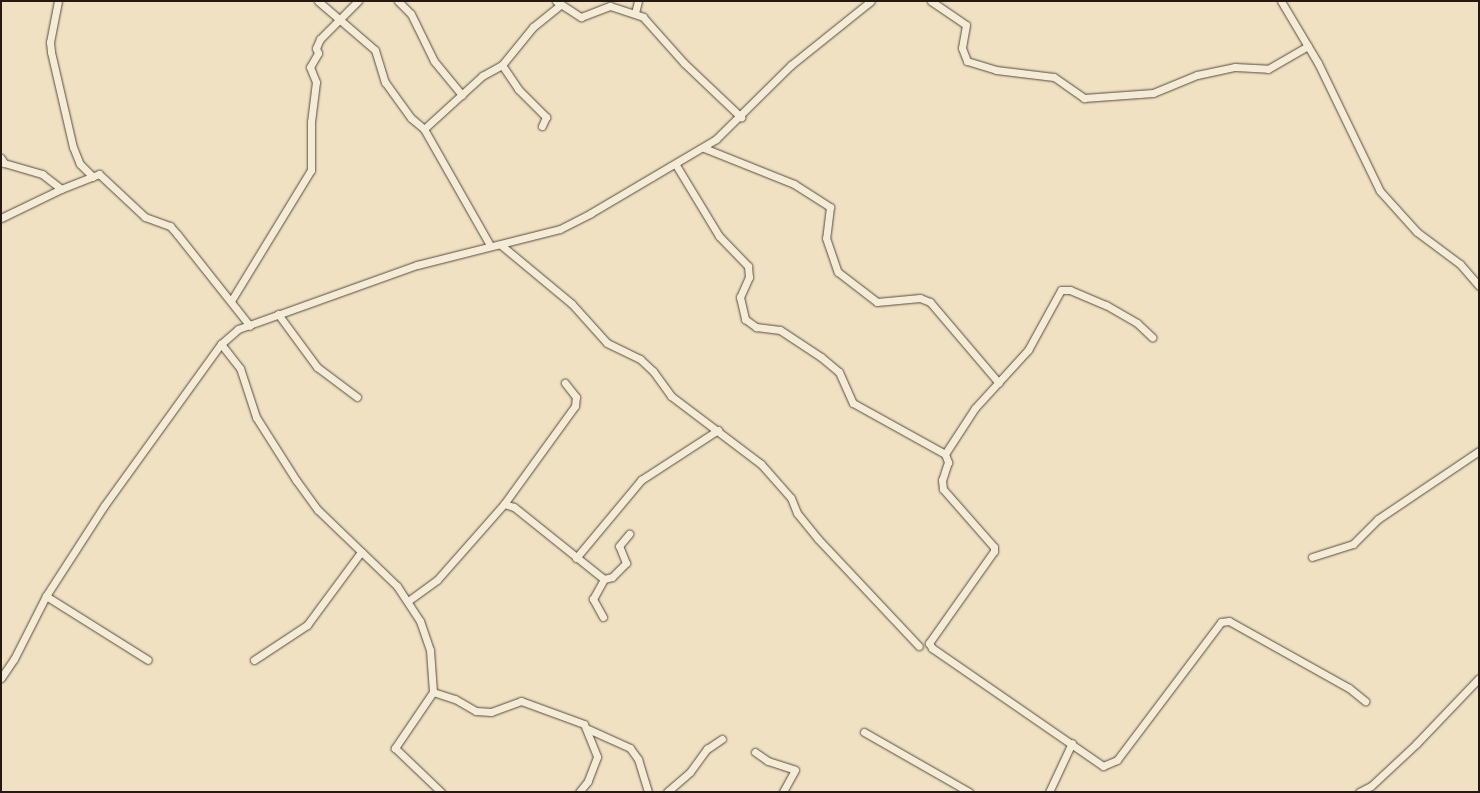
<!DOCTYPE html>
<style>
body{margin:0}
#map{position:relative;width:1480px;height:793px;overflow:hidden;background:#efe1c1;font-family:"IM FELL English",serif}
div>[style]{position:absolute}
.roads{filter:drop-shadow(0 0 1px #584a3e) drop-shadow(0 0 1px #584a3e)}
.street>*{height:7px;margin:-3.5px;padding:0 3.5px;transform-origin:3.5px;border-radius:3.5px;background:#f5ecd7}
span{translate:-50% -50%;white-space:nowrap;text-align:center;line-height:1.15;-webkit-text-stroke:5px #f5ecd7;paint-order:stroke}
.frame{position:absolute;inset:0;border:2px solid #261813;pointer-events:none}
</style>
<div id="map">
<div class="roads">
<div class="street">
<div style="left:58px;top:1px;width:42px;rotate:101deg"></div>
<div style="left:50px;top:42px;width:10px;rotate:84deg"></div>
<div style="left:51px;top:52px;width:98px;rotate:77deg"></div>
<div style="left:73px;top:147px;width:18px;rotate:68deg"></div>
<div style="left:80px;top:164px;width:18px;rotate:45deg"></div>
<div style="left:318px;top:1px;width:75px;rotate:40.7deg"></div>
<div style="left:375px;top:50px;width:34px;rotate:73deg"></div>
<div style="left:385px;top:82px;width:44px;rotate:54.2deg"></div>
<div style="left:411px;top:118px;width:17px;rotate:40deg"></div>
<div style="left:424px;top:129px;width:133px;rotate:60.4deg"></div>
<div style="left:398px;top:1px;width:18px;rotate:45deg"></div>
<div style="left:411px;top:14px;width:52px;rotate:63.9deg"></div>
<div style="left:434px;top:61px;width:44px;rotate:50.5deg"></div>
<div style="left:556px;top:1px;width:30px;rotate:33deg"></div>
<div style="left:581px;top:17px;width:31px;rotate:-21deg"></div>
<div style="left:610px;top:6px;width:35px;rotate:18deg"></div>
<div style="left:643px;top:17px;width:62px;rotate:48.3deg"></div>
<div style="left:684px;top:63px;width:79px;rotate:43.5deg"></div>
<div style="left:931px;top:1px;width:42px;rotate:34.4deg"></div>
<div style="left:966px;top:25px;width:23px;rotate:100deg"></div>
<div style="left:962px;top:48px;width:14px;rotate:69deg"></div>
<div style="left:967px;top:61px;width:30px;rotate:17deg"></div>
<div style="left:996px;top:70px;width:58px;rotate:6.9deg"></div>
<div style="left:1054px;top:77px;width:37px;rotate:35deg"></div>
<div style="left:1084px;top:98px;width:69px;rotate:-4.1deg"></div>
<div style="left:1153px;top:93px;width:48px;rotate:-22.2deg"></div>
<div style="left:1197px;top:75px;width:39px;rotate:-12deg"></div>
<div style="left:1235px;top:67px;width:33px;rotate:3deg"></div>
<div style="left:1268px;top:69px;width:46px;rotate:-29.9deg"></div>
<div style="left:1281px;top:1px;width:72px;rotate:59.2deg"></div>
<div style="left:1318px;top:63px;width:142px;rotate:64.2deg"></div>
<div style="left:1380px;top:191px;width:55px;rotate:47.9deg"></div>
<div style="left:1417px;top:232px;width:54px;rotate:36.7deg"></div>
<div style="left:1460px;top:264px;width:29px;rotate:49deg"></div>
<div style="left:635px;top:13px;width:12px;rotate:-76deg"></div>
<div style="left:502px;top:65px;width:29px;rotate:56deg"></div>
<div style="left:518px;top:89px;width:40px;rotate:45deg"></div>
<div style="left:546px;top:117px;width:10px;rotate:114deg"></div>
<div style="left:424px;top:129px;width:79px;rotate:-42.4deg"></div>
<div style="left:482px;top:76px;width:23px;rotate:-29deg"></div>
<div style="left:502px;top:65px;width:49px;rotate:-50.8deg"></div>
<div style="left:533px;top:27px;width:35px;rotate:-39deg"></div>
<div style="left:704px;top:148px;width:97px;rotate:21.8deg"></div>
<div style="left:794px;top:184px;width:43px;rotate:32.6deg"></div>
<div style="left:830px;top:207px;width:31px;rotate:97deg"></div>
<div style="left:826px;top:238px;width:36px;rotate:71deg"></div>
<div style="left:838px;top:272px;width:49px;rotate:37.6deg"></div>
<div style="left:877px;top:302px;width:43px;rotate:-5.3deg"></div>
<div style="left:920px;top:298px;width:11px;rotate:22deg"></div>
<div style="left:930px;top:302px;width:106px;rotate:49.6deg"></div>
<div style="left:1px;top:158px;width:6px;rotate:59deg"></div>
<div style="left:4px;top:163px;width:40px;rotate:16deg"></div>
<div style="left:42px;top:174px;width:24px;rotate:38deg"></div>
<div style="left:676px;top:165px;width:83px;rotate:58.8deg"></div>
<div style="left:719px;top:236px;width:42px;rotate:46deg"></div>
<div style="left:748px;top:266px;width:11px;rotate:85deg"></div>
<div style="left:749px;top:277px;width:22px;rotate:114deg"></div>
<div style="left:740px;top:297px;width:23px;rotate:77deg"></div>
<div style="left:745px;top:319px;width:14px;rotate:36deg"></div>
<div style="left:756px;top:327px;width:24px;rotate:7deg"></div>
<div style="left:780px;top:330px;width:49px;rotate:33.4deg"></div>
<div style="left:821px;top:357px;width:23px;rotate:40deg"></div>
<div style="left:839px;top:372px;width:34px;rotate:66deg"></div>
<div style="left:853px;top:403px;width:105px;rotate:29deg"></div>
<div style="left:945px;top:454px;width:9px;rotate:69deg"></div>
<div style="left:948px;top:462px;width:19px;rotate:108deg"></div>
<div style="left:942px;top:480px;width:9px;rotate:84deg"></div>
<div style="left:943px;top:489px;width:77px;rotate:48.7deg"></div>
<div style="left:994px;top:547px;width:4px;rotate:90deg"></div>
<div style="left:994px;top:551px;width:113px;rotate:125.2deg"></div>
<div style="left:929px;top:643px;width:6px;rotate:59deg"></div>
<div style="left:932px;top:648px;width:208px;rotate:34.6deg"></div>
<div style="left:1103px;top:766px;width:15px;rotate:-23deg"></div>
<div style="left:1117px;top:760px;width:173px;rotate:-53deg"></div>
<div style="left:1221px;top:622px;width:8px;rotate:-7deg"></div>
<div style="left:1229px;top:621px;width:137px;rotate:29.2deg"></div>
<div style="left:1349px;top:688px;width:21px;rotate:39deg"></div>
<div style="left:1px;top:218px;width:67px;rotate:-25.8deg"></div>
<div style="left:61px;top:189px;width:41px;rotate:-21.5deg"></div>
<div style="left:99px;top:174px;width:63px;rotate:43.1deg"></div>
<div style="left:145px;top:217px;width:27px;rotate:20deg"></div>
<div style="left:170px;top:226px;width:11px;rotate:49deg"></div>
<div style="left:177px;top:234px;width:117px;rotate:51.6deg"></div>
<div style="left:501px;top:245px;width:92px;rotate:39.7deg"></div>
<div style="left:572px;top:304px;width:52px;rotate:48.1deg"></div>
<div style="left:607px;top:343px;width:37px;rotate:26deg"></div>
<div style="left:640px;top:359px;width:18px;rotate:43deg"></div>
<div style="left:653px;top:371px;width:31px;rotate:54deg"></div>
<div style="left:671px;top:396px;width:113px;rotate:37.1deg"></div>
<div style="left:761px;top:464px;width:45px;rotate:48.6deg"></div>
<div style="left:791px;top:498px;width:16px;rotate:68deg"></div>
<div style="left:797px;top:513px;width:33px;rotate:51deg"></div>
<div style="left:818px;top:539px;width:147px;rotate:46.7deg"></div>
<div style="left:231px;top:301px;width:153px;rotate:-58.6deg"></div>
<div style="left:311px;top:170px;width:48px;rotate:-90deg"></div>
<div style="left:311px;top:122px;width:40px;rotate:-82.9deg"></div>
<div style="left:316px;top:82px;width:16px;rotate:-112deg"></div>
<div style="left:310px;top:67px;width:16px;rotate:-60deg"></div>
<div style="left:318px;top:53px;width:5px;rotate:-112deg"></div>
<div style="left:316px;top:48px;width:10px;rotate:-66deg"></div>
<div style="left:320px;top:39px;width:54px;rotate:-45deg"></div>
<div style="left:278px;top:314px;width:66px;rotate:53.7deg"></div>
<div style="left:317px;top:367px;width:50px;rotate:36.9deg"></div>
<div style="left:221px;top:344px;width:31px;rotate:52deg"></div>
<div style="left:240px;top:368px;width:52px;rotate:71.9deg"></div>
<div style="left:256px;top:417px;width:75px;rotate:57.6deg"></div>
<div style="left:296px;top:480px;width:37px;rotate:54deg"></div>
<div style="left:318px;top:510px;width:110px;rotate:43.9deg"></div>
<div style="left:397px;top:586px;width:42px;rotate:56.7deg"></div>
<div style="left:420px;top:621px;width:31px;rotate:71deg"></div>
<div style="left:430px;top:650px;width:42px;rotate:85.9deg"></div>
<div style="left:433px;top:692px;width:68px;rotate:124.2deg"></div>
<div style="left:395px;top:748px;width:64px;rotate:43.7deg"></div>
<div style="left:945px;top:454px;width:55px;rotate:-56.9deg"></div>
<div style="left:975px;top:408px;width:79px;rotate:-47.6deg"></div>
<div style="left:1028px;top:350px;width:68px;rotate:-61.2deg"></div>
<div style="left:1061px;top:290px;width:9px"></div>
<div style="left:1070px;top:290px;width:39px;rotate:23deg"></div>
<div style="left:1106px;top:305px;width:36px;rotate:30deg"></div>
<div style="left:1137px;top:323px;width:21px;rotate:43deg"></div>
<div style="left:504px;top:504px;width:121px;rotate:-54.1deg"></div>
<div style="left:575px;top:406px;width:9px;rotate:-84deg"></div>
<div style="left:576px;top:397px;width:18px;rotate:-128deg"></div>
<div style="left:1312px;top:557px;width:43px;rotate:-17.6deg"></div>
<div style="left:1353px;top:544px;width:35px;rotate:-45deg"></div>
<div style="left:1378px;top:519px;width:122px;rotate:-34deg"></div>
<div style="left:576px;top:558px;width:102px;rotate:-50.2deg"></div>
<div style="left:641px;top:480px;width:92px;rotate:-33deg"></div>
<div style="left:46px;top:596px;width:120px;rotate:32.1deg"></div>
<div style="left:408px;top:601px;width:36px;rotate:-36deg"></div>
<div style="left:437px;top:580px;width:101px;rotate:-48.6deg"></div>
<div style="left:504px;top:504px;width:10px;rotate:17deg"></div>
<div style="left:514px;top:507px;width:115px;rotate:38.7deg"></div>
<div style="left:604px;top:579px;width:8px;rotate:-14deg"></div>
<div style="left:612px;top:577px;width:20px;rotate:-45deg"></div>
<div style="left:626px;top:563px;width:18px;rotate:-112deg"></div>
<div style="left:619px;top:546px;width:16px;rotate:-50deg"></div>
<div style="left:603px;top:617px;width:21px;rotate:-119deg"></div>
<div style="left:593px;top:599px;width:23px;rotate:-61deg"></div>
<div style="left:254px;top:660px;width:64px;rotate:-33.4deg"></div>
<div style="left:307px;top:625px;width:91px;rotate:-53.5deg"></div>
<div style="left:1px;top:678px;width:23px;rotate:-56deg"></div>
<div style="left:14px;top:659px;width:71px;rotate:-63.1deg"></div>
<div style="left:46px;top:596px;width:107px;rotate:-57.2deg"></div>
<div style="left:104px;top:506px;width:200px;rotate:-54.2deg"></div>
<div style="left:221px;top:344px;width:23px;rotate:-41deg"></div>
<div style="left:238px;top:329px;width:190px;rotate:-19.7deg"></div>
<div style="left:417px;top:265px;width:147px;rotate:-14.1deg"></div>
<div style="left:560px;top:229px;width:35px;rotate:-27deg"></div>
<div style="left:591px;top:213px;width:145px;rotate:-30.6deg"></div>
<div style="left:716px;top:139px;width:105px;rotate:-44.6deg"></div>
<div style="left:791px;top:65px;width:102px;rotate:-38.7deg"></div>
<div style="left:433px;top:692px;width:23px;rotate:18deg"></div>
<div style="left:455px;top:699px;width:24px;rotate:30deg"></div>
<div style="left:476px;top:711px;width:15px;rotate:4deg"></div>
<div style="left:491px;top:712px;width:32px;rotate:-20deg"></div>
<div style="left:521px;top:701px;width:67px;rotate:20.1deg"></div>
<div style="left:584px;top:724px;width:35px;rotate:68deg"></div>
<div style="left:597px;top:757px;width:26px;rotate:111deg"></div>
<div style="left:588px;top:781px;width:14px;rotate:129deg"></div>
<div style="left:588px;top:729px;width:46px;rotate:24.3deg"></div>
<div style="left:630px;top:748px;width:14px;rotate:54deg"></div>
<div style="left:638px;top:759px;width:34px;rotate:73deg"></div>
<div style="left:864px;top:732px;width:121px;rotate:29.7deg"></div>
<div style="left:755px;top:752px;width:16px;rotate:35deg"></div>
<div style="left:768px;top:761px;width:28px;rotate:18deg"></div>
<div style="left:795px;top:770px;width:25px;rotate:119deg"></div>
<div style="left:667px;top:792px;width:30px;rotate:-41deg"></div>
<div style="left:690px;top:772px;width:29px;rotate:-54deg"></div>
<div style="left:707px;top:749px;width:18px;rotate:-34deg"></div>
<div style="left:1049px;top:792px;width:54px;rotate:-64.9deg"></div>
<div style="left:1359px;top:792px;width:13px;rotate:-27deg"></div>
<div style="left:1371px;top:786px;width:62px;rotate:-43deg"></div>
<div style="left:1416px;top:744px;width:91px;rotate:-46.3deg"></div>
</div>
</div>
<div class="frame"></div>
</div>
